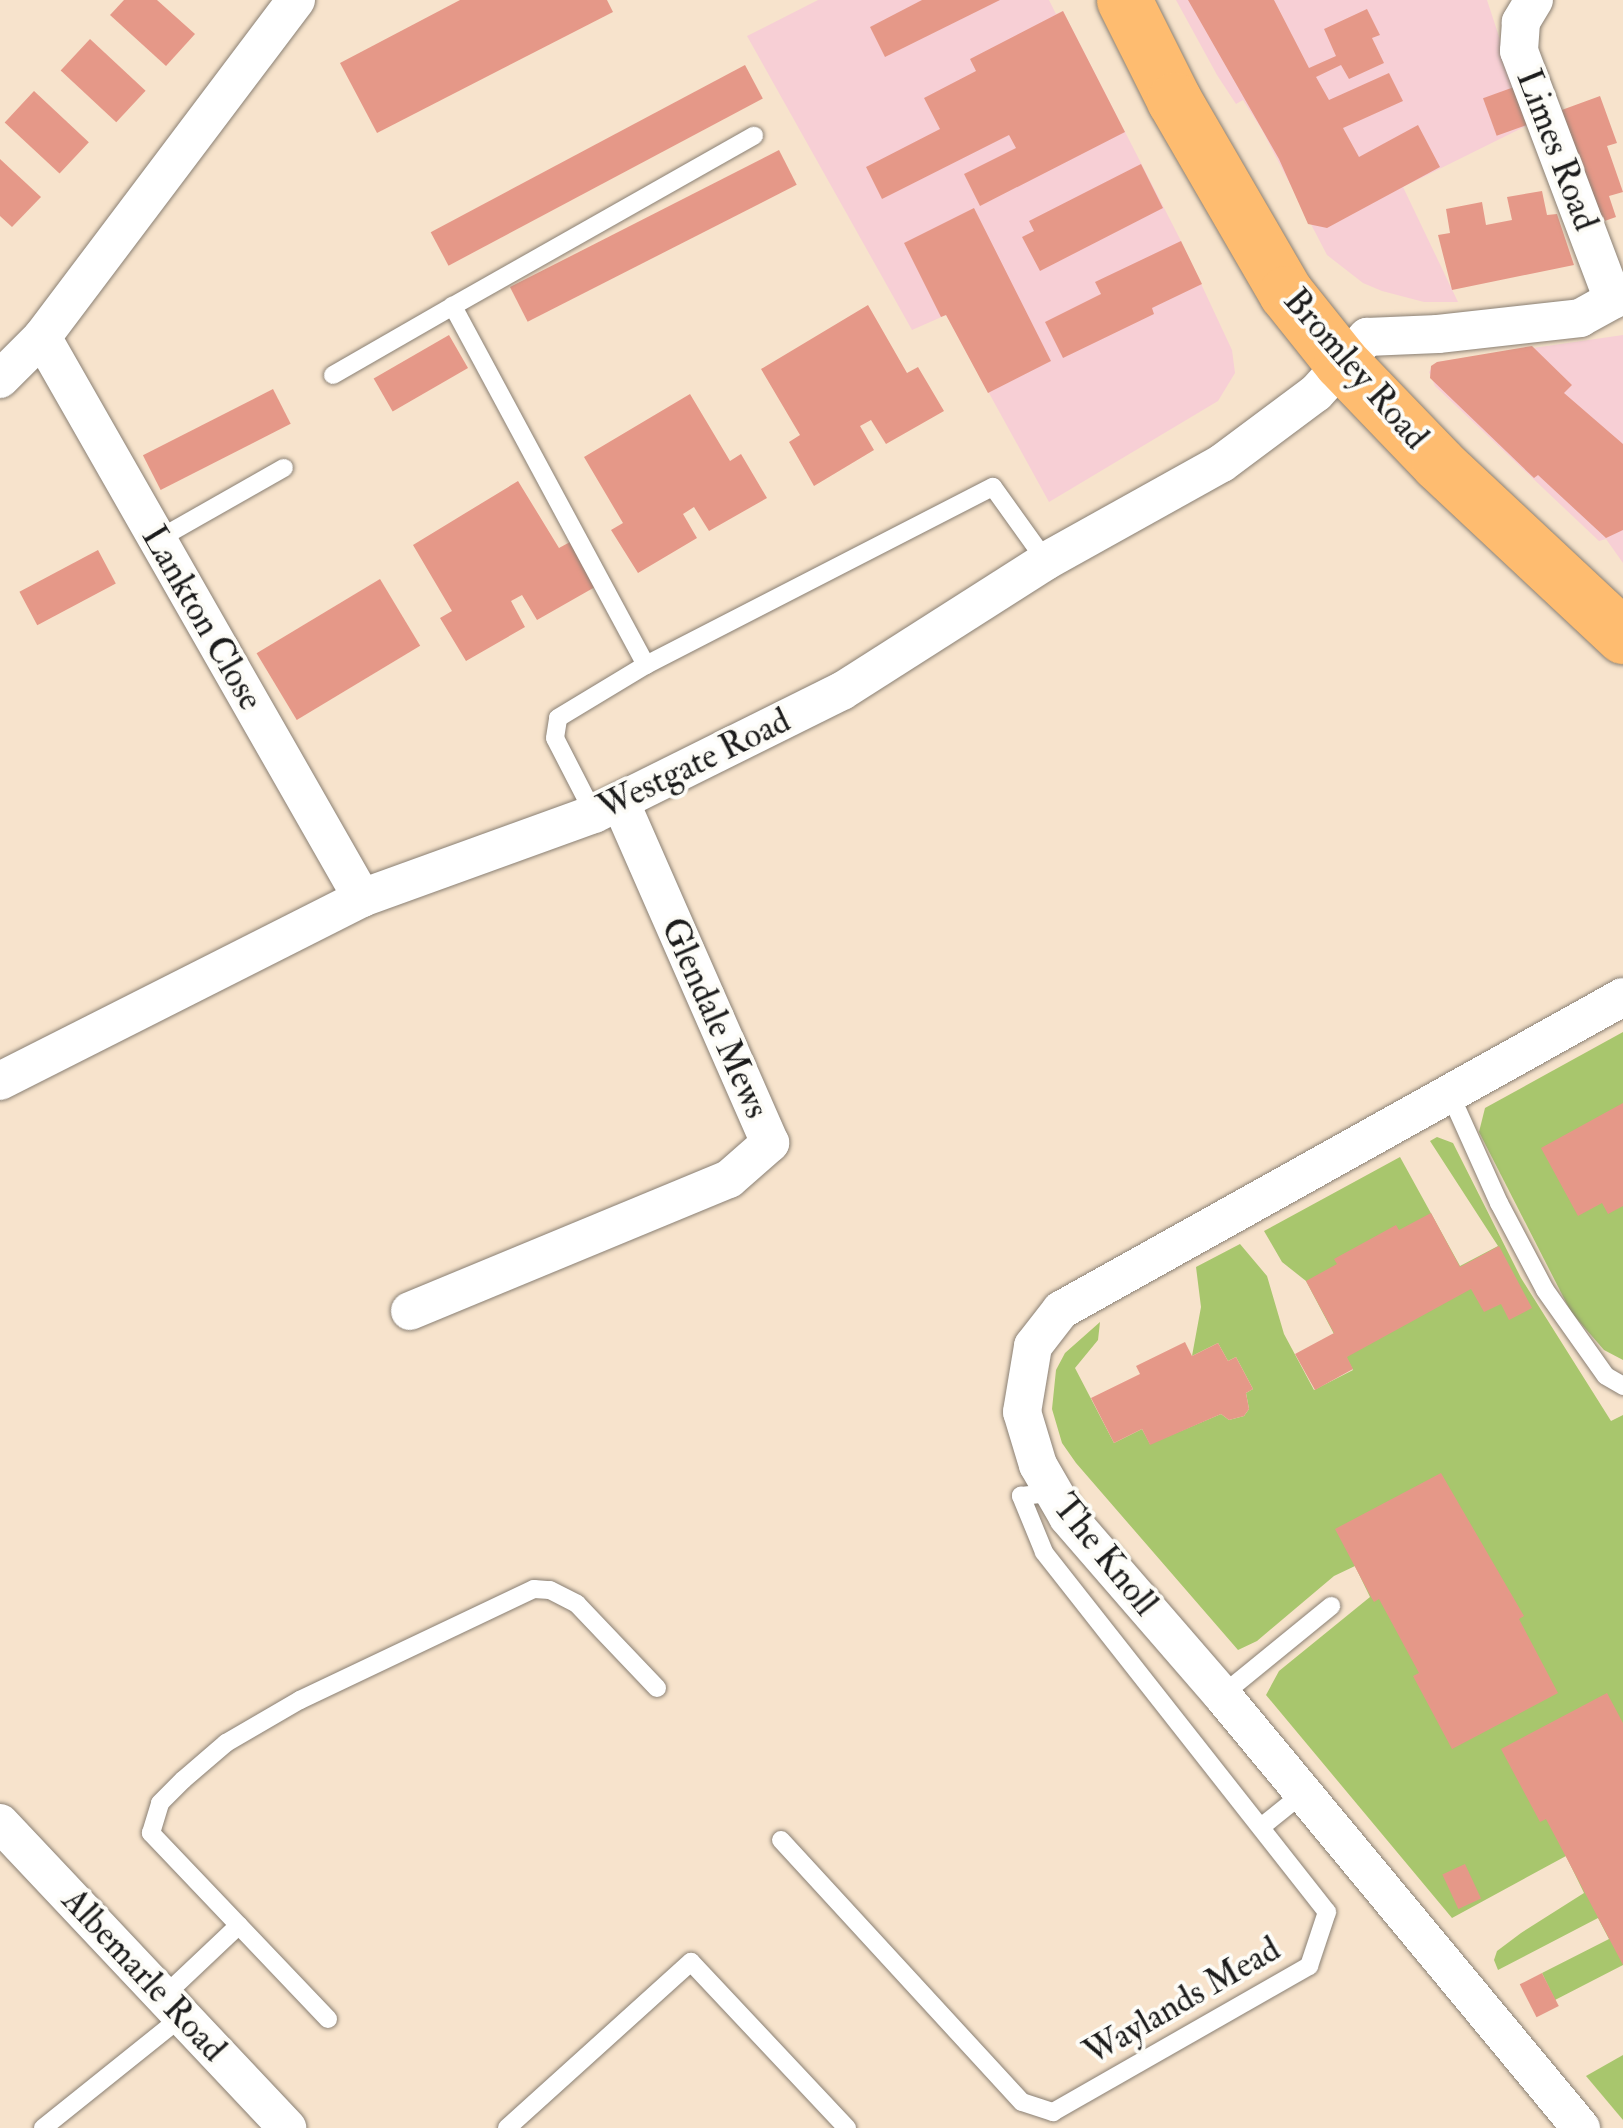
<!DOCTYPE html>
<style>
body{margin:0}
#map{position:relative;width:1623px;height:2128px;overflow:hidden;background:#f7e3cc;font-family:"IM FELL Double Pica",serif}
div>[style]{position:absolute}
.built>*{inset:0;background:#f7cfd5}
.green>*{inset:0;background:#a8c66d}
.building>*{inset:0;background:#e59888;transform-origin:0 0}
.roads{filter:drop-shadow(0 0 2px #8a8074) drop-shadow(0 0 2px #8a8074)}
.service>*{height:18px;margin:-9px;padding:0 9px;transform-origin:9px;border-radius:9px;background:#fff}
.minor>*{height:38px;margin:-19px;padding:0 19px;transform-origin:19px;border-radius:19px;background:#fff}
.primary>*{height:55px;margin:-27.5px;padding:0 27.5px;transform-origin:27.5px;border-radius:27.5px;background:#febc70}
span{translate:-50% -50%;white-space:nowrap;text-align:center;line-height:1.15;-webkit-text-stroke:8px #fdfcf7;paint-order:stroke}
.street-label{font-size:35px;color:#1c1c1c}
</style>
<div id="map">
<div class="built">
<div style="clip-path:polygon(818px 0,1049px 0,1056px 14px,1063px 11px,1181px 241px,1232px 350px,1235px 373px,1218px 401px,1049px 502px,946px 315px,912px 330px,747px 36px)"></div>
<div style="clip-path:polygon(1176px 0,1487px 0,1528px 125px,1403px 187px,1458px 302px,1424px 302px,1382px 291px,1363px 283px,1327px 255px,1262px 130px,1243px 100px,1236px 104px,1217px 75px)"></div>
<div style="clip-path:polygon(1623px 335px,1623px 563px,1606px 539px,1599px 541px,1435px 386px,1429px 372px,1437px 362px)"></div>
</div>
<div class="green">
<div style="clip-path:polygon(1623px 1032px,1623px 1360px,1604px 1350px,1571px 1312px,1479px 1132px,1485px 1108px)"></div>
<div style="clip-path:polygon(1437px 1137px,1453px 1143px,1521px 1278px,1611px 1421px,1623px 1415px,1623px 1965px,1555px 2000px,1542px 1973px,1609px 1939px,1598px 1918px,1498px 1970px,1494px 1960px,1497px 1951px,1521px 1933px,1584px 1893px,1566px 1856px,1452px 1918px,1266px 1695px,1279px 1671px,1370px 1597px,1355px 1566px,1334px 1576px,1257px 1641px,1238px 1650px,1076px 1463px,1062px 1443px,1052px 1409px,1056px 1370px,1065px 1353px,1100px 1322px,1098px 1340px,1075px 1368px,1114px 1443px,1142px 1429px,1150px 1444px,1221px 1414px,1229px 1420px,1244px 1416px,1249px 1409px,1246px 1393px,1253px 1389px,1236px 1357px,1228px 1361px,1218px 1343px,1192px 1356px,1201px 1307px,1196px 1267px,1240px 1244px,1267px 1276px,1284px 1334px,1314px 1390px,1353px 1370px,1306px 1281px,1282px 1262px,1264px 1231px,1400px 1157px,1460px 1266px,1498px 1246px,1430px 1141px)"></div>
<div style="clip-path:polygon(1623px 2055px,1623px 2120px,1586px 2076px)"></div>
</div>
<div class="building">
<div style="clip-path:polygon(124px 0,157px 0,195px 34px,166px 66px,110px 15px)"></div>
<div style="clip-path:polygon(460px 0,607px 0,613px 12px,377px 133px,340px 63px)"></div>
<div style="clip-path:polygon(922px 0,1000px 0,885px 57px,870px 27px)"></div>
<div style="clip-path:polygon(1188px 0,1274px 0,1309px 68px,1336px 56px,1324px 29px,1367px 9px,1380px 35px,1372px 38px,1384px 63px,1349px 79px,1341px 65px,1316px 77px,1329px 100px,1389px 73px,1403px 101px,1343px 128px,1359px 157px,1418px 125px,1440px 167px,1327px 228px,1308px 224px,1279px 159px)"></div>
<div style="clip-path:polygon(1063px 11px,1125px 132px,980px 206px,964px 174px,1016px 148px,1009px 135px,882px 199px,866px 167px,940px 129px,924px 98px,976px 71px,970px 59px)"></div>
<div style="left:90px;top:39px;width:76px;height:43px;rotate:43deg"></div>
<div style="left:745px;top:65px;width:38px;height:356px;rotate:62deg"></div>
<div style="left:1514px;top:87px;width:40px;height:33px;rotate:70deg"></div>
<div style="left:34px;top:91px;width:75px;height:43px;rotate:43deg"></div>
<div style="clip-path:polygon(1600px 96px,1617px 143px,1607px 146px,1623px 192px,1609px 196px,1616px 217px,1599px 223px,1559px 111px)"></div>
<div style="left:779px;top:150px;width:39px;height:302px;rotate:63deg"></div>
<div style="clip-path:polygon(0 159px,41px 197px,12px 227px,0 216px)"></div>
<div style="clip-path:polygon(1141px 164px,1163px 208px,1040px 271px,1022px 237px,1034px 231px,1029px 221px)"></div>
<div style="clip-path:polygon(1542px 191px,1547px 215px,1557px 214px,1574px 265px,1452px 290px,1438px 235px,1450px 233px,1446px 209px,1482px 202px,1486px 225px,1512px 220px,1507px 197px)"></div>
<div style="clip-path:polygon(974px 208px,1051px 361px,988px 393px,946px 315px,941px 317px,904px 243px)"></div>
<div style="clip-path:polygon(1181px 241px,1202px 284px,1152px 308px,1154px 314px,1063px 358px,1045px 322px,1101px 294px,1095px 282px)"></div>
<div style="clip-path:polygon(868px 305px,907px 373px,918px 367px,944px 411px,886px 444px,871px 420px,860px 426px,874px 450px,814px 486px,789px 442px,800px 435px,761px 369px)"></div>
<div style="left:449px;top:335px;width:38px;height:87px;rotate:60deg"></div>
<div style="clip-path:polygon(1532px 346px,1572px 385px,1564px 393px,1623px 444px,1623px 530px,1606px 538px,1538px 475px,1534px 478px,1430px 378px,1431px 366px,1437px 362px)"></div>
<div style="left:273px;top:389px;width:39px;height:146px;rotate:63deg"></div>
<div style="clip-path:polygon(690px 394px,730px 461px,741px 454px,767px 498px,709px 531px,694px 507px,683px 514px,697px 538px,638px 573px,611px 530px,623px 523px,584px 457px)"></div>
<div style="clip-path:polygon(518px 481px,559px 548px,570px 542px,595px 587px,537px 620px,522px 595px,511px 601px,525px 627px,466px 661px,440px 618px,452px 611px,413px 545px)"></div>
<div style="left:98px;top:550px;width:38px;height:89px;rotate:62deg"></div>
<div style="left:380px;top:579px;width:78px;height:144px;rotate:59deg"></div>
<div style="clip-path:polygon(1623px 1103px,1623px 1206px,1608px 1214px,1602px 1203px,1578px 1216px,1541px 1148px)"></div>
<div style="clip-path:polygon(1431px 1213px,1460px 1267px,1499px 1246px,1532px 1308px,1509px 1320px,1501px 1304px,1484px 1312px,1471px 1289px,1347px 1357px,1353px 1369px,1315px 1390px,1295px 1354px,1334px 1333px,1306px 1281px,1337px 1264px,1334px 1259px,1396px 1225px,1399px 1230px)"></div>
<div style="clip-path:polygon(1185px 1342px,1192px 1356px,1218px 1343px,1228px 1361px,1236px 1357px,1253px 1389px,1246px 1393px,1249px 1409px,1244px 1416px,1229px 1420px,1221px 1414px,1150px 1445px,1142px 1429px,1114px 1443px,1091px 1398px,1140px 1374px,1136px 1366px)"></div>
<div style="clip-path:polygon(1441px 1473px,1524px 1616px,1519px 1619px,1558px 1693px,1452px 1749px,1413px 1676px,1419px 1673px,1379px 1599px,1374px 1602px,1371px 1597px,1335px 1529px)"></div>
<div style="clip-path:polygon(1607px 1693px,1623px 1723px,1623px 1965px,1546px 1819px,1540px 1822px,1501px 1749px)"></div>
<div style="left:1465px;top:1864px;width:38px;height:25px;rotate:65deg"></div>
<div style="left:1542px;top:1973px;width:37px;height:25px;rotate:63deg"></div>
</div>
<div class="roads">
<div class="service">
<div style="left:333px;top:375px;width:138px;rotate:-29.9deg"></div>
<div style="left:157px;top:540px;width:146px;rotate:-29.6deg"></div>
<div style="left:646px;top:665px;width:408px;rotate:-118.3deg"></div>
<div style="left:453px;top:306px;width:346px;rotate:-29.5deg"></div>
<div style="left:594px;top:814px;width:85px;rotate:-117.2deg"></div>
<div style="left:555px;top:738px;width:20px;rotate:-81deg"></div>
<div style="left:558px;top:718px;width:103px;rotate:-31.1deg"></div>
<div style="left:646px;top:665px;width:390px;rotate:-27.2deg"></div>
<div style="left:993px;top:487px;width:91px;rotate:54.4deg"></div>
<div style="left:1450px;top:1094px;width:120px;rotate:65.8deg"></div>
<div style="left:1499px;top:1203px;width:98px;rotate:62.1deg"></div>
<div style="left:1545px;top:1290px;width:105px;rotate:54.7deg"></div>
<div style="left:1606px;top:1376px;width:20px;rotate:30deg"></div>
<div style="left:1222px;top:1695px;width:141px;rotate:-39.2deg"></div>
<div style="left:1261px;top:1827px;width:53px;rotate:-38.8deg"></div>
<div style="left:781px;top:1840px;width:356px;rotate:47.4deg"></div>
<div style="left:1022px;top:2102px;width:33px;rotate:18deg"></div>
<div style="left:1053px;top:2112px;width:295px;rotate:-29.7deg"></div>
<div style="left:1309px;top:1966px;width:57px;rotate:-71.6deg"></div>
<div style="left:1327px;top:1912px;width:458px;rotate:-128.2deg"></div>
<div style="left:1044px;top:1552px;width:61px;rotate:-112.3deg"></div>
<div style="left:1021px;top:1496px;width:31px;rotate:-6deg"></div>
<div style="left:164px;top:1996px;width:103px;rotate:-43.4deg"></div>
<div style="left:328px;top:2019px;width:257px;rotate:-133.6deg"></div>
<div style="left:151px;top:1833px;width:31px;rotate:-73deg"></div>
<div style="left:160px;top:1803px;width:33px;rotate:-45deg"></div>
<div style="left:183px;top:1780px;width:57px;rotate:-40.7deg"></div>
<div style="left:226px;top:1743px;width:86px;rotate:-30.2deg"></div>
<div style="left:300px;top:1700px;width:259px;rotate:-25.4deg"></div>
<div style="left:534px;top:1589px;width:16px;rotate:4deg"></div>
<div style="left:550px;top:1590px;width:30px;rotate:27deg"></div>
<div style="left:577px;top:1604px;width:116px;rotate:46.4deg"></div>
<div style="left:43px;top:2128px;width:179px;rotate:-38.7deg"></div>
<div style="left:507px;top:2128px;width:248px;rotate:-42.1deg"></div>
<div style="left:691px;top:1962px;width:228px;rotate:46.8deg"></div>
</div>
<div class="minor">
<div style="left:296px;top:0;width:422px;rotate:127deg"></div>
<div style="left:42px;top:337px;width:646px;rotate:60.3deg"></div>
<div style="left:1534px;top:0;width:26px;rotate:121deg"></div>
<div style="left:1521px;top:22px;width:29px;rotate:94deg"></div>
<div style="left:1519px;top:51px;width:266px;rotate:69.3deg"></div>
<div style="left:0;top:379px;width:59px;rotate:-45deg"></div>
<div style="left:0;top:1081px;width:406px;rotate:-26.8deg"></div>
<div style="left:362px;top:898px;width:247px;rotate:-19.9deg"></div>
<div style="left:594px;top:814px;width:277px;rotate:-26.4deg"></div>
<div style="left:842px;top:691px;width:242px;rotate:-32.5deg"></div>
<div style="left:1046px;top:561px;width:201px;rotate:-29.1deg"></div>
<div style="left:1222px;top:463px;width:117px;rotate:-36.7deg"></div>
<div style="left:1316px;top:393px;width:76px;rotate:-47.7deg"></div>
<div style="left:1367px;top:337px;width:71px;rotate:-2.4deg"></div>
<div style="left:1438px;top:334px;width:143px;rotate:-6.4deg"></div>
<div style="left:1580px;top:318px;width:38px;rotate:-29deg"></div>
<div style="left:410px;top:1311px;width:345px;rotate:-22.5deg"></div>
<div style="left:729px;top:1179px;width:55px;rotate:-41.3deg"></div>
<div style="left:770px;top:1143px;width:373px;rotate:-113.7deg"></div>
<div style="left:0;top:1823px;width:419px;rotate:46.7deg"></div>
<div style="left:1581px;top:2128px;width:562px;rotate:-129.66deg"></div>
<div style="left:1222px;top:1695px;width:235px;rotate:-130.9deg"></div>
<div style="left:1068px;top:1517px;width:60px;rotate:-120deg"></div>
<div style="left:1038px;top:1465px;width:55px;rotate:-106.8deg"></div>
<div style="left:1022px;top:1412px;width:67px;rotate:-80.5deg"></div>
<div style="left:1033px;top:1346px;width:46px;rotate:-52.1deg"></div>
<div style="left:1061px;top:1310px;width:643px;rotate:-29.12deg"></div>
</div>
<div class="primary">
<div style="left:1124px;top:0;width:112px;rotate:63.4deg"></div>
<div style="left:1174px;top:100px;width:223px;rotate:59.9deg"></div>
<div style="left:1286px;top:293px;width:88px;rotate:51.4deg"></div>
<div style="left:1341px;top:362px;width:141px;rotate:46.1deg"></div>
<div style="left:1439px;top:464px;width:252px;rotate:43.1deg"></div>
</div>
</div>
<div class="street-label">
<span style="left:1557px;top:150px;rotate:69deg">Limes Road</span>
<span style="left:1356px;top:369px;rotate:49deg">Bromley Road</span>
<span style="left:202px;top:618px;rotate:60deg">Lankton Close</span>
<span style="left:694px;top:764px;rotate:-26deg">Westgate Road</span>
<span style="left:715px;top:1018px;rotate:66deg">Glendale Mews</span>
<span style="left:1105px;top:1555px;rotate:51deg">The Knoll</span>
<span style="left:144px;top:1975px;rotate:47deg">Albemarle Road</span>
<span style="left:1182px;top:2001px;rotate:-30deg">Waylands Mead</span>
</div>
</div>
